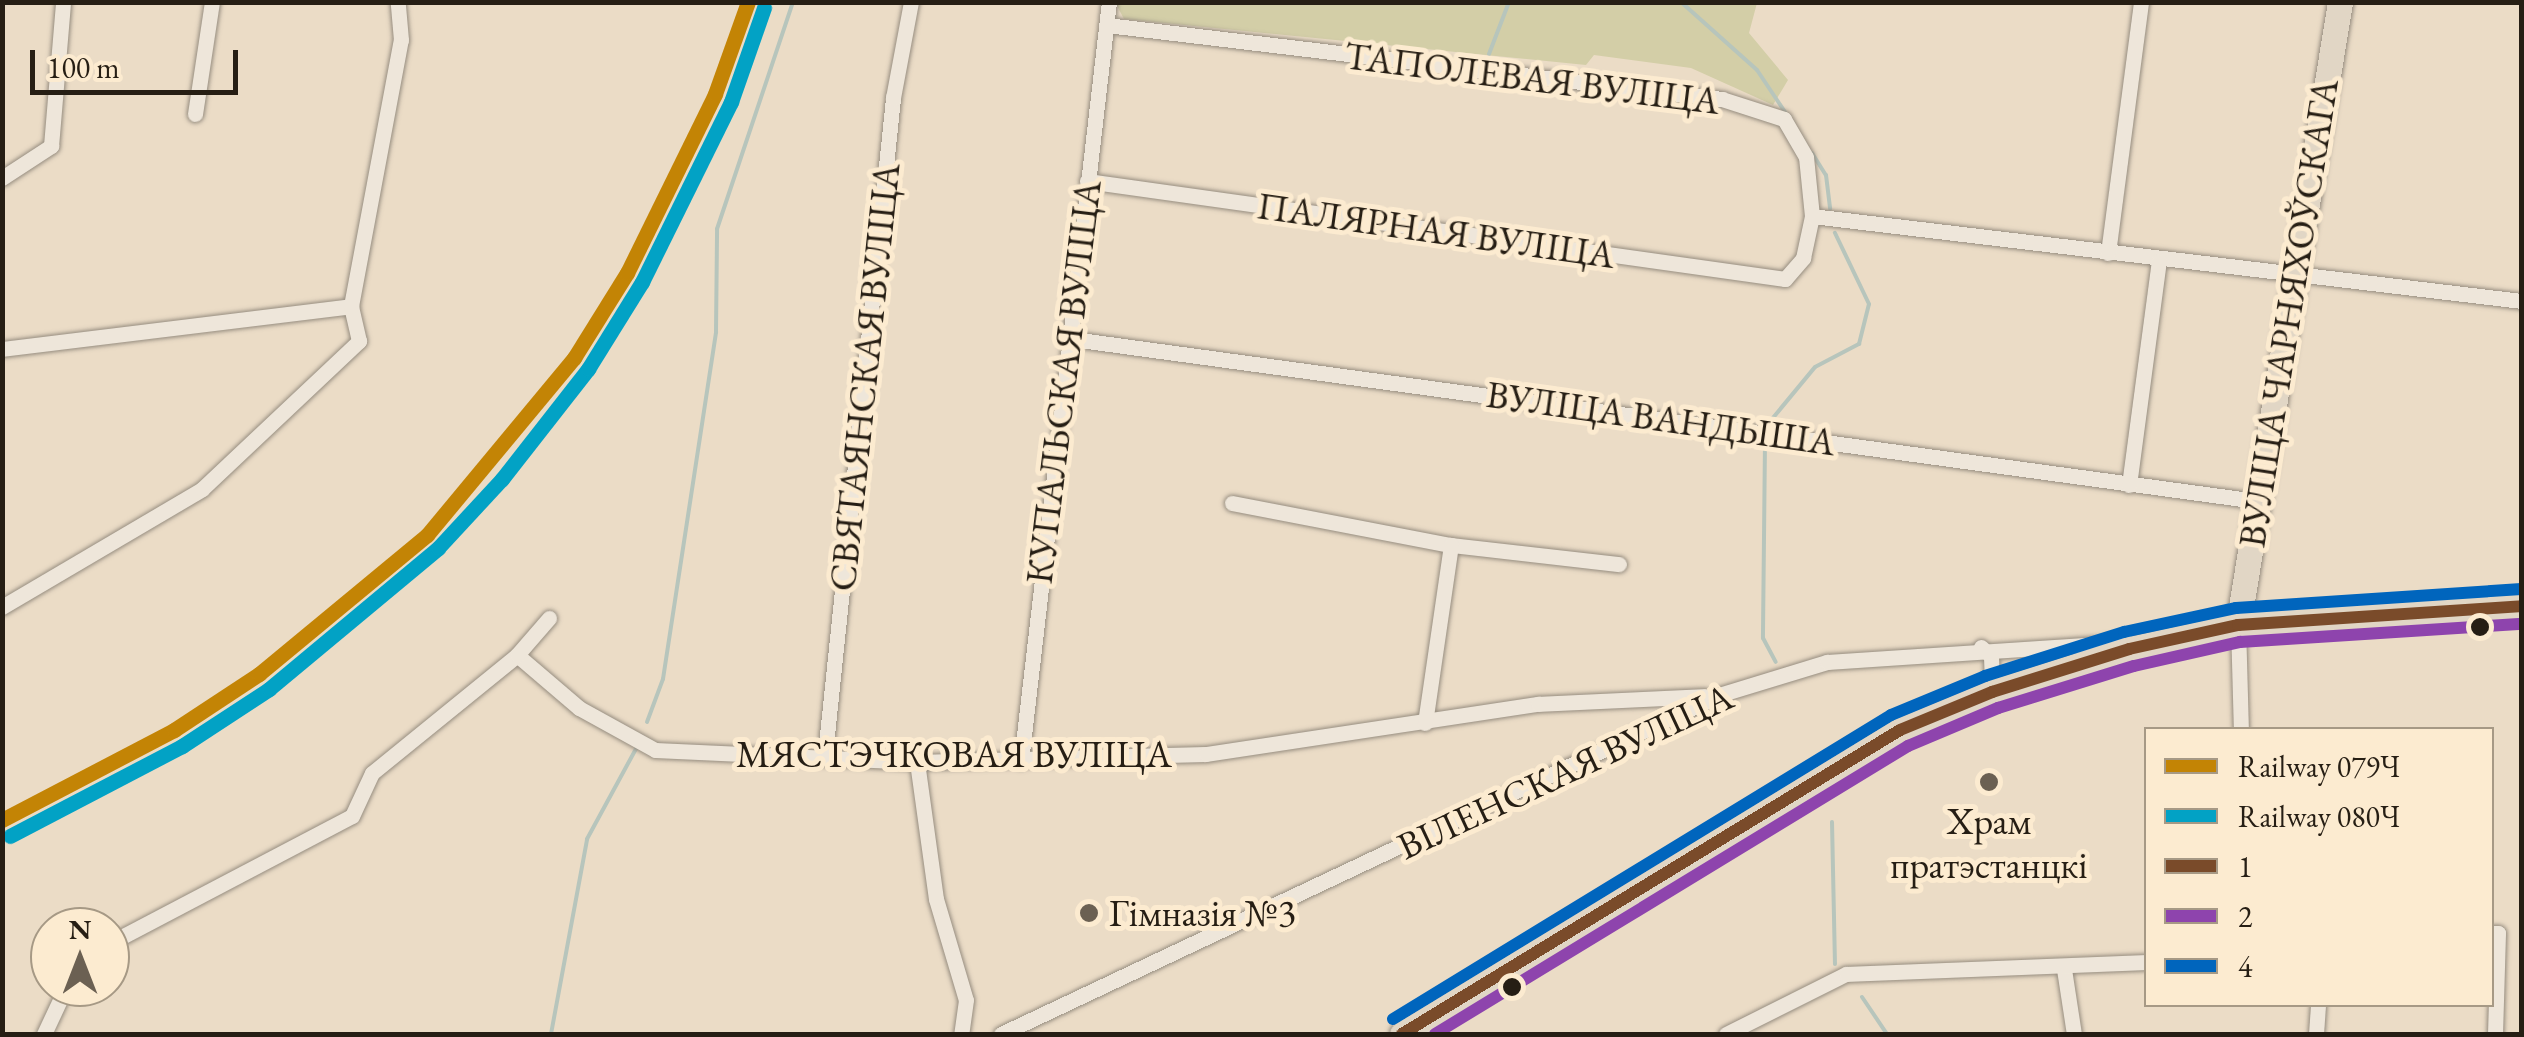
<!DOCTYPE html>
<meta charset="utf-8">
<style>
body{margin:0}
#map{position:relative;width:2524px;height:1037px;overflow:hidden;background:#ebdcc6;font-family:"EB Garamond",serif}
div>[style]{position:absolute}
.green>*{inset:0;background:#d3cea7}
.stream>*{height:4px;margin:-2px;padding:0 2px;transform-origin:2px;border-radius:2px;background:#b7c5bc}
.roads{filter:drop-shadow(0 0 2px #968d80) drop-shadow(0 0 2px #968d80)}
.minor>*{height:15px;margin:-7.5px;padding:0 7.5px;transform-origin:7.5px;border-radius:7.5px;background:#eee6da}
.primary>*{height:25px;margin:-12.5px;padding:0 12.5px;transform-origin:12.5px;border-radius:12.5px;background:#e1d6c5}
.bus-1>*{height:12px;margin:-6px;padding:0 6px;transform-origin:6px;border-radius:6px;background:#7a4b2a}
.bus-2>*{height:12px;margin:-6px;padding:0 6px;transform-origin:6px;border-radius:6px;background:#8e44ad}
.bus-3>*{height:12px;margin:-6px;padding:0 6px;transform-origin:6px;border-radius:6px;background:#0065bd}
.rail-1>*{height:15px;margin:-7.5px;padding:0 7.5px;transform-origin:7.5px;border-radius:7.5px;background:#c38405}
.rail-2>*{height:15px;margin:-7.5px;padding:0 7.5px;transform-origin:7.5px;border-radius:7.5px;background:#02a2c5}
.dots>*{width:28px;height:28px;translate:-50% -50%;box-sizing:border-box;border:5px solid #fcebd0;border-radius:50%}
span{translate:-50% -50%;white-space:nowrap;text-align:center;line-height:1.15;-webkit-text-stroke:10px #fcebd0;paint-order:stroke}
.street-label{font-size:38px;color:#261e14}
.poi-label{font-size:38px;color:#261e14}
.left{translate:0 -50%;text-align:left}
.frame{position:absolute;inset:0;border:5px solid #261e14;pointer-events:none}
.legend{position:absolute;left:2144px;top:727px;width:350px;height:280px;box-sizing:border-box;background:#fcebd0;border:2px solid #a69985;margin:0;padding:12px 18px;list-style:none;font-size:30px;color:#261e14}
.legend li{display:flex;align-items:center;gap:20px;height:50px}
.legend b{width:50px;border:2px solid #a69985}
.north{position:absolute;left:30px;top:907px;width:100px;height:100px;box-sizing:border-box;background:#fcebd0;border:2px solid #a69985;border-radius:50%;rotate:0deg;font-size:28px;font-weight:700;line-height:40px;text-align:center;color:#261e14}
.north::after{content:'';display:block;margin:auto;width:35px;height:45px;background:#6b6052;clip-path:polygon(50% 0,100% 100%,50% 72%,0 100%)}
.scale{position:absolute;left:30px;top:50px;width:208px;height:45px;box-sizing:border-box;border:5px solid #261e14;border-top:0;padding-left:12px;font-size:30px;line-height:35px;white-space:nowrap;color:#261e14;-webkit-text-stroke:8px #fcebd0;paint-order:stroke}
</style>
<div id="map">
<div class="green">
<div style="clip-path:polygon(1115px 2px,1757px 3px,1749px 33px,1788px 80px,1773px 105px,1691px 68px,1594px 55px,1586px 65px,1124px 19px)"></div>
</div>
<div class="stream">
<div style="left:1681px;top:2px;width:102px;rotate:41.8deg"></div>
<div style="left:1757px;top:70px;width:50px;rotate:56.3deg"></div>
<div style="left:1489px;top:54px;width:56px;rotate:-69deg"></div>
<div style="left:1812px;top:153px;width:26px;rotate:58deg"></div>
<div style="left:1826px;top:175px;width:34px;rotate:83deg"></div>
<div style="left:1772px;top:419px;width:67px;rotate:-50.4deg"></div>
<div style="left:1815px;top:367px;width:50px;rotate:-27.6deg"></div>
<div style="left:1859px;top:344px;width:41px;rotate:-76deg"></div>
<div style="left:1869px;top:304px;width:79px;rotate:-115.6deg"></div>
<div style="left:1765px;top:442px;width:196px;rotate:90.6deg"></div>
<div style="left:1763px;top:638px;width:27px;rotate:62deg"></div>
<div style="left:647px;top:722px;width:46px;rotate:-69.6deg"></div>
<div style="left:663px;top:679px;width:351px;rotate:-81.3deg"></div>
<div style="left:716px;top:332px;width:103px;rotate:-89.4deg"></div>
<div style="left:717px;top:229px;width:239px;rotate:-71.5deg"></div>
<div style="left:1832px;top:822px;width:142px;rotate:88.8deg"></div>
<div style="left:1862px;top:997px;width:45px;rotate:56deg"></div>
<div style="left:551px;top:1034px;width:198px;rotate:-79.5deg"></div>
<div style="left:587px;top:839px;width:105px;rotate:-61.5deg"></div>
</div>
<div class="roads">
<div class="minor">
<div style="left:195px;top:114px;width:113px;rotate:-81.4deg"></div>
<div style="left:2px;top:178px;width:59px;rotate:-33.1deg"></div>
<div style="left:51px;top:146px;width:144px;rotate:-85.2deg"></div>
<div style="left:1087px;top:181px;width:705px;rotate:7.99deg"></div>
<div style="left:1785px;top:279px;width:28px;rotate:-49deg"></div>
<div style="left:1803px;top:258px;width:43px;rotate:-77.9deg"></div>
<div style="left:1812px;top:216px;width:59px;rotate:-95.8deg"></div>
<div style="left:1806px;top:157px;width:44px;rotate:-120.1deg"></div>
<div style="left:1784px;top:119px;width:65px;rotate:-162.1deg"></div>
<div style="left:1722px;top:99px;width:619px;rotate:-173.14deg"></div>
<div style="left:1812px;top:216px;width:715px;rotate:6.83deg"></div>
<div style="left:2108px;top:253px;width:253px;rotate:-82.5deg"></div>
<div style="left:1065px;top:338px;width:1202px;rotate:7.79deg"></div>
<div style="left:2px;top:349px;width:352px;rotate:-7deg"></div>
<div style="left:2129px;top:485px;width:226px;rotate:-82.4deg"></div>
<div style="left:1232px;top:503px;width:223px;rotate:10.9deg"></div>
<div style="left:1451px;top:545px;width:169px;rotate:6.5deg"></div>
<div style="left:2px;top:607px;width:232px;rotate:-30.5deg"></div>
<div style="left:202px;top:489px;width:216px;rotate:-43.3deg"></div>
<div style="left:359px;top:341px;width:36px;rotate:-103deg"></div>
<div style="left:351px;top:306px;width:271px;rotate:-79.4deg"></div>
<div style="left:401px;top:40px;width:38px;rotate:-95deg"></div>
<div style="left:2238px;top:625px;width:105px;rotate:88.4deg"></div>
<div style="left:1981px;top:647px;width:13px;rotate:42deg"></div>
<div style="left:1991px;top:656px;width:36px;rotate:88deg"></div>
<div style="left:517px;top:655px;width:82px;rotate:40.5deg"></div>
<div style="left:579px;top:708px;width:87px;rotate:28.9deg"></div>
<div style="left:655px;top:750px;width:262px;rotate:2.6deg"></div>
<div style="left:917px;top:762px;width:289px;rotate:-1.6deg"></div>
<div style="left:1206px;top:754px;width:336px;rotate:-8.6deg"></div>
<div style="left:1538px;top:704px;width:167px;rotate:-2.7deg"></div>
<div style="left:1425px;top:723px;width:180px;rotate:-81.7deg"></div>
<div style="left:825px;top:754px;width:660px;rotate:-84.08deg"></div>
<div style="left:893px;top:98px;width:98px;rotate:-79.4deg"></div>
<div style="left:1021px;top:761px;width:764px;rotate:-83.39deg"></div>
<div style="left:917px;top:762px;width:138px;rotate:82.1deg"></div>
<div style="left:936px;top:899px;width:105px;rotate:73.5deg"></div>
<div style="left:966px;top:1000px;width:34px;rotate:98deg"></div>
<div style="left:2492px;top:933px;width:6px"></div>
<div style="left:2498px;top:933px;width:101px;rotate:91.7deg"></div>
<div style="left:110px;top:943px;width:273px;rotate:-27.7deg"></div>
<div style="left:352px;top:816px;width:47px;rotate:-65.1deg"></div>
<div style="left:372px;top:773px;width:187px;rotate:-39.1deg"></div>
<div style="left:517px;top:655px;width:49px;rotate:-49.1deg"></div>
<div style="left:2064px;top:969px;width:66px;rotate:81.3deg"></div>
<div style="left:44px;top:1034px;width:52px;rotate:-64.9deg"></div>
<div style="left:1001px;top:1034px;width:794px;rotate:-25.27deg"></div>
<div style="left:1719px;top:695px;width:113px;rotate:-17deg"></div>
<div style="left:1827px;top:662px;width:300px;rotate:-3.8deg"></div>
<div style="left:1726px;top:1034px;width:134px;rotate:-26.6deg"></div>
<div style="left:1846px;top:974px;width:300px;rotate:-2.3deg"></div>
<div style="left:2316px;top:1034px;width:30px;rotate:-86deg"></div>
</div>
<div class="primary">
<div style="left:2238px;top:625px;width:631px;rotate:-80.7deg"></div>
<div style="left:1402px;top:1034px;width:583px;rotate:-31.4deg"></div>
<div style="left:1900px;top:730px;width:100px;rotate:-22.4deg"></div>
<div style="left:1992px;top:692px;width:144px;rotate:-17.4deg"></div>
<div style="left:2129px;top:649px;width:112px;rotate:-12.4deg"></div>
<div style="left:2238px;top:625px;width:285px;rotate:-3.8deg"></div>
</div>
</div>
<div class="bus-1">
<div style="left:1402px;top:1034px;width:583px;rotate:-31.4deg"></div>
<div style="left:1900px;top:730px;width:100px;rotate:-22.4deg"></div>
<div style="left:1992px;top:692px;width:144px;rotate:-17.4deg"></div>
<div style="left:2129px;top:649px;width:112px;rotate:-12.4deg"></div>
<div style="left:2238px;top:625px;width:285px;rotate:-3.8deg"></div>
</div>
<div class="bus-2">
<div style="left:1435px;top:1034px;width:554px;rotate:-31.34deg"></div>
<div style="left:1908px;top:746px;width:98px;rotate:-22.9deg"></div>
<div style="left:1998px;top:708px;width:142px;rotate:-17.2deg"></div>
<div style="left:2134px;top:666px;width:109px;rotate:-12.8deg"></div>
<div style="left:2240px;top:642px;width:283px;rotate:-3.7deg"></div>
</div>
<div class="bus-3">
<div style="left:1393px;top:1019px;width:583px;rotate:-31.4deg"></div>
<div style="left:1891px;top:715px;width:102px;rotate:-22.5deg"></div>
<div style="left:1985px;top:676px;width:146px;rotate:-17.6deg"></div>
<div style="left:2124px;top:632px;width:115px;rotate:-12.1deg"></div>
<div style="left:2236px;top:608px;width:286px;rotate:-3.8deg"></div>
</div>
<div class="rail-1">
<div style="left:2px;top:820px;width:194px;rotate:-27.6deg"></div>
<div style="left:174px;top:730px;width:102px;rotate:-33.4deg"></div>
<div style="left:259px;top:674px;width:218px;rotate:-39.6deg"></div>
<div style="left:427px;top:535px;width:230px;rotate:-50.3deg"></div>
<div style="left:574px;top:358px;width:100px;rotate:-58.1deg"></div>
<div style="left:627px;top:273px;width:199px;rotate:-63.8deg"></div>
<div style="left:715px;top:94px;width:98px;rotate:-70.3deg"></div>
</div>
<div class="rail-2">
<div style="left:10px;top:836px;width:194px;rotate:-27.6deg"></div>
<div style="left:182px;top:746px;width:104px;rotate:-33.2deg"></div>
<div style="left:269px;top:689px;width:220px;rotate:-39.8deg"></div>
<div style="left:438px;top:548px;width:94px;rotate:-47.2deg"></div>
<div style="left:502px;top:479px;width:140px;rotate:-52deg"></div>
<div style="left:588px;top:369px;width:102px;rotate:-58.2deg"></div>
<div style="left:642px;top:282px;width:201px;rotate:-63.7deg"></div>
<div style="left:731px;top:102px;width:100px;rotate:-70.7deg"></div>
</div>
<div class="dots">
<div style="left:2480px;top:627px;background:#261e14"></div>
<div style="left:1989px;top:782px;background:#6b6052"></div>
<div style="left:1089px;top:913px;background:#6b6052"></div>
<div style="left:1512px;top:987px;background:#261e14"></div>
</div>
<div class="street-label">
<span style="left:1532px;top:78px;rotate:7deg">ТАПОЛЕВАЯ ВУЛІЦА</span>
<span style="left:1436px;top:230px;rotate:8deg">ПАЛЯРНАЯ ВУЛІЦА</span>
<span style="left:2288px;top:313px;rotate:-81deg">ВУЛІЦА ЧАРНЯХОЎСКАГА</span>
<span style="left:864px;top:377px;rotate:-84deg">СВЯТАЯНСКАЯ ВУЛІЦА</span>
<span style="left:1063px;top:382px;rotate:-83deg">КУПАЛЬСКАЯ ВУЛІЦА</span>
<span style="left:1661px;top:418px;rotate:8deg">ВУЛІЦА ВАНДЫША</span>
<span style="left:954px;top:754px">МЯСТЭЧКОВАЯ ВУЛІЦА</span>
<span style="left:1565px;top:771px;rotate:-25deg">ВІЛЕНСКАЯ ВУЛІЦА</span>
</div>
<div class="poi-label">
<span style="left:1989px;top:843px">Храм<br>пратэстанцкі</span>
<span class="left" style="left:1109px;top:913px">Гімназія №3</span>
</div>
<div class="frame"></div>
<ul class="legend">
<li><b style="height:12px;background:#c38405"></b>Railway 079Ч</li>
<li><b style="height:12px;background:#02a2c5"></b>Railway 080Ч</li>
<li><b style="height:12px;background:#7a4b2a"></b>1</li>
<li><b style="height:12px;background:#8e44ad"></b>2</li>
<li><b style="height:12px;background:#0065bd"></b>4</li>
</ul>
<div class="north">N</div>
<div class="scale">100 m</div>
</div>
